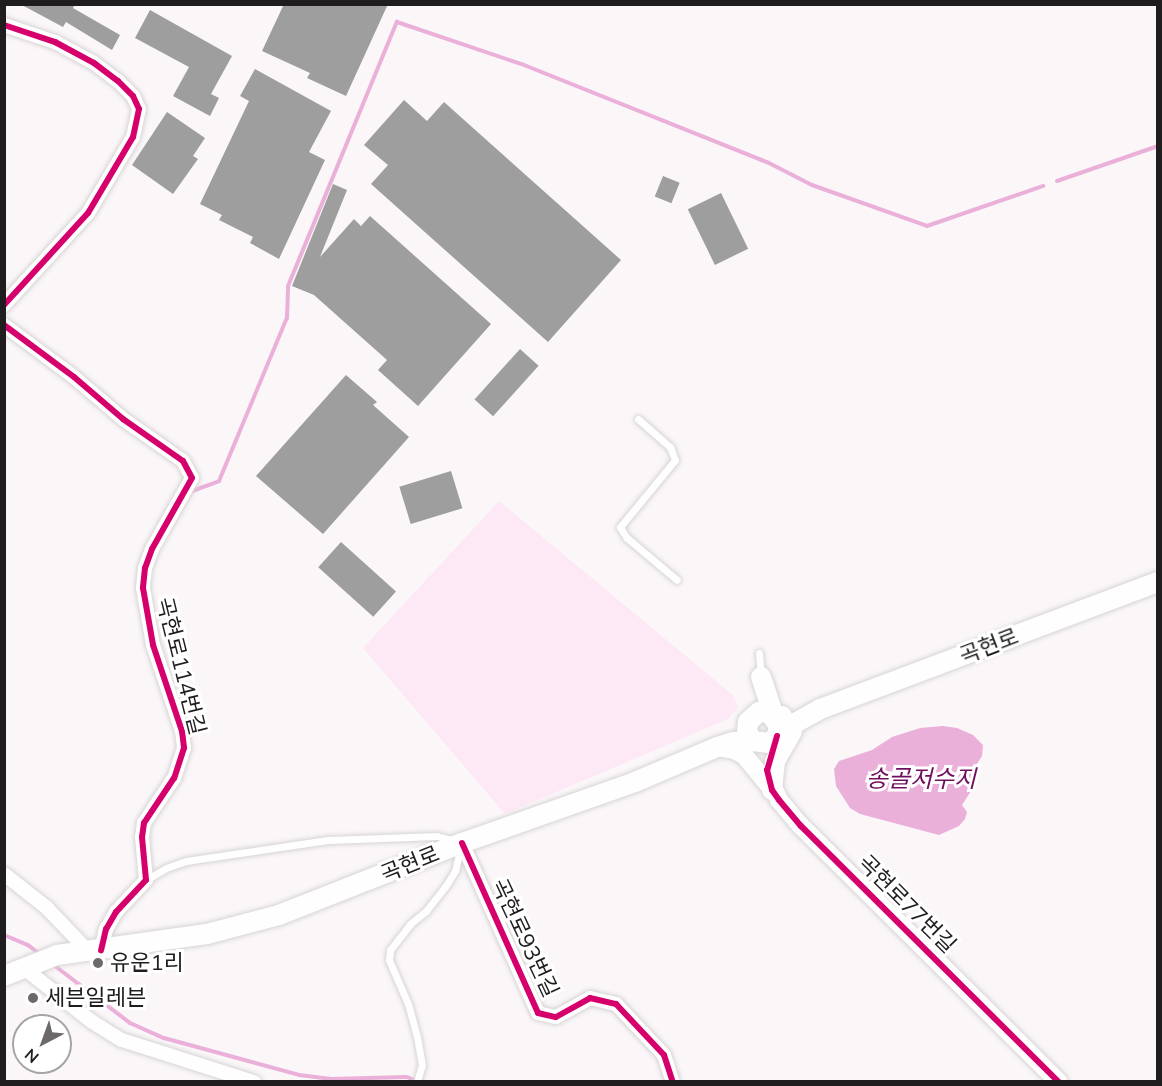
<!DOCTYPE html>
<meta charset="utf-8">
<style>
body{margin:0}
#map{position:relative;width:1162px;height:1086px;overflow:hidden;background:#fbf7f9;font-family:Mulish,"Noto Sans KR",sans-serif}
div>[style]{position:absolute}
.green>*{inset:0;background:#fde9f5}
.water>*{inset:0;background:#ebb0d9}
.stream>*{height:4px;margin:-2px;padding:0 2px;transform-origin:2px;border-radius:2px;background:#ebb0d9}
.building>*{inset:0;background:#9e9e9e;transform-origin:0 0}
.roads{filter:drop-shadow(0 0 2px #d7d4d5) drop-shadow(0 0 2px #d7d4d5)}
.service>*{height:7px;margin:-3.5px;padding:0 3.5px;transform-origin:3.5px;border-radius:3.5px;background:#fefefe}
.minor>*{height:14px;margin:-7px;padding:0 7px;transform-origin:7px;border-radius:7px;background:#fefefe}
.tertiary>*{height:18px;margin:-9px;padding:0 9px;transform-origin:9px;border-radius:9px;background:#fefefe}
.secondary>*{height:20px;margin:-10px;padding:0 10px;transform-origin:10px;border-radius:10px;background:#fefefe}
.cycleway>*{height:6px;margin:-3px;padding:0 3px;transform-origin:3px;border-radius:3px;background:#d6006c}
.dots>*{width:16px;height:16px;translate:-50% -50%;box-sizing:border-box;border:3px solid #fff;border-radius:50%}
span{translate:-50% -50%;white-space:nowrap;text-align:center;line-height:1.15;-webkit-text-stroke:6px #fff;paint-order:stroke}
.street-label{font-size:22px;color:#201d1f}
.poi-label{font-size:22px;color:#201d1f}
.left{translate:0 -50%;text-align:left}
.water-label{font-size:24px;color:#700d5c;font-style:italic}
.frame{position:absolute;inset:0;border:6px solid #201d1f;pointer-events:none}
.north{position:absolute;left:12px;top:1014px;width:60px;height:60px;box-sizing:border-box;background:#fff;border:2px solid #a6a5a5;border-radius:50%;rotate:221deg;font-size:16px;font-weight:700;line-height:24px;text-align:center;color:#201d1f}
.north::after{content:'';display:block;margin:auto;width:21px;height:27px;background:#6d696b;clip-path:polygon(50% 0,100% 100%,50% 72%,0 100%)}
</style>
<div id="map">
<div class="green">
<div style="clip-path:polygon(499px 501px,733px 695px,738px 708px,728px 719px,505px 814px,363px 648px)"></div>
</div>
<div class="water">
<div style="clip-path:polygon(943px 726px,957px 728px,973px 735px,983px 745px,982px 756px,973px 770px,971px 791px,962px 805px,967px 812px,965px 819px,959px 826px,939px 835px,860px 814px,850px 808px,836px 786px,834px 769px,839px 761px,872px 750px,892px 737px,920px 728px)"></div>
</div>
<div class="stream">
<div style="left:1057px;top:181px;width:107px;rotate:-19.1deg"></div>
<div style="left:192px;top:491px;width:29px;rotate:-20deg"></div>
<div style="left:219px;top:481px;width:177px;rotate:-67.4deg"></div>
<div style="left:287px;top:318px;width:32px;rotate:-88deg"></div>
<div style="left:288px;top:286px;width:286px;rotate:-67.6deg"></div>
<div style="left:397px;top:22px;width:134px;rotate:18.7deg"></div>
<div style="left:524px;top:65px;width:262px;rotate:21.8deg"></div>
<div style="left:767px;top:162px;width:51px;rotate:27.1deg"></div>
<div style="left:812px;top:185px;width:122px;rotate:19.6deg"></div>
<div style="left:927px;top:226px;width:123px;rotate:-19deg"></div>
<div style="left:4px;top:935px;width:26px;rotate:23deg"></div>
<div style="left:28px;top:945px;width:16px;rotate:38deg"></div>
<div style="left:51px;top:963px;width:99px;rotate:37.2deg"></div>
<div style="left:130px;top:1023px;width:37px;rotate:24deg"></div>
<div style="left:164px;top:1038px;width:140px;rotate:15.3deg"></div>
<div style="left:299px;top:1075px;width:31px;rotate:7deg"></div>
<div style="left:330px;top:1079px;width:77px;rotate:-1.5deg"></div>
<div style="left:407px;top:1077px;width:10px;rotate:24deg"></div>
</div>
<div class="building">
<div style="clip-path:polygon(20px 4px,75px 4px,73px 8px,120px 35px,112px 50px,66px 22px,63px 27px)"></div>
<div style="clip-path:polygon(284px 4px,388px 4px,346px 96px,307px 78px,310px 73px,262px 51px)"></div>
<div style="clip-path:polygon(150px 10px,232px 56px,211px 94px,219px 98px,210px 116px,173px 96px,189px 67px,135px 38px)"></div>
<div style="clip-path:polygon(255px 69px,331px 111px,309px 152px,325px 160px,279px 259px,250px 243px,253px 237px,219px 220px,222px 215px,200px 204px,249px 101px,240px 96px)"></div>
<div style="clip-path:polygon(404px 100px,427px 121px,444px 102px,621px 260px,548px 342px,371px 184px,388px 165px,364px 145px)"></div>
<div style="clip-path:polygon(167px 112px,205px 138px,193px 156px,198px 159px,173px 194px,132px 165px)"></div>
<div style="left:663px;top:176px;width:18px;height:22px;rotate:22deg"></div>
<div style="clip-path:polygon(333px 184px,347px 190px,320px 257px,354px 219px,361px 226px,370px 216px,491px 324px,418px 406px,378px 370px,387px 360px,314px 295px,292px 286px)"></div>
<div style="left:721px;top:193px;width:62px;height:37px;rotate:64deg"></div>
<div style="left:520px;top:349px;width:25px;height:68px;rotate:42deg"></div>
<div style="clip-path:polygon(346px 375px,377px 402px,373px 405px,409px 437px,323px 534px,256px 476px)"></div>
<div style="left:451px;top:471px;width:39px;height:54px;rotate:73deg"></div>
<div style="left:341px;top:542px;width:74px;height:34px;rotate:42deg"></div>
</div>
<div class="roads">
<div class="service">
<div style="left:638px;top:419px;width:43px;rotate:41.2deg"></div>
<div style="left:670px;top:447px;width:14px;rotate:69deg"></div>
<div style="left:675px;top:460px;width:87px;rotate:129.4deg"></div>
<div style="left:620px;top:527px;width:13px;rotate:58deg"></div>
<div style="left:627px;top:538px;width:65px;rotate:40deg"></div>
<div style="left:759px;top:653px;width:22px;rotate:85deg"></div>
<div style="left:146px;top:880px;width:23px;rotate:-31deg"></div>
<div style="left:166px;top:868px;width:21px;rotate:-19deg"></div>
<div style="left:186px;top:861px;width:145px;rotate:-8.4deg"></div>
<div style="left:329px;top:840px;width:108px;rotate:-2.1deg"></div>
<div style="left:437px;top:836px;width:19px;rotate:16deg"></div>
<div style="left:417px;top:1082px;width:18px;rotate:-74deg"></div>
<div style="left:422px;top:1065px;width:28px;rotate:-100deg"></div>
<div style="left:417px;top:1037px;width:34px;rotate:-105deg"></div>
<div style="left:408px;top:1004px;width:48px;rotate:-113.4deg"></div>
<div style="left:389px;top:960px;width:10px;rotate:-84deg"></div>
<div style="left:390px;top:950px;width:33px;rotate:-52deg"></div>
<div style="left:410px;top:924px;width:21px;rotate:-39deg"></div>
<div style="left:426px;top:911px;width:31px;rotate:-52deg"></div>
<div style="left:445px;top:887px;width:19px;rotate:-58deg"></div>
<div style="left:455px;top:871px;width:26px;rotate:-77deg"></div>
</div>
<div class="minor">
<div style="left:4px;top:25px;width:54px;rotate:18.4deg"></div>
<div style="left:55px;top:42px;width:44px;rotate:28.3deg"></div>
<div style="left:94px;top:63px;width:30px;rotate:37deg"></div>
<div style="left:118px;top:81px;width:21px;rotate:45deg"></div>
<div style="left:133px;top:96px;width:14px;rotate:65deg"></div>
<div style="left:139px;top:109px;width:29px;rotate:102deg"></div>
<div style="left:133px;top:137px;width:88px;rotate:120.6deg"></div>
<div style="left:88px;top:213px;width:125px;rotate:132.4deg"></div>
<div style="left:4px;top:325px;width:87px;rotate:36.6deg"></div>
<div style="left:74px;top:377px;width:65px;rotate:40.6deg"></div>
<div style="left:123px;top:419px;width:73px;rotate:35deg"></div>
<div style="left:183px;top:461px;width:19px;rotate:62deg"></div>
<div style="left:192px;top:478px;width:81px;rotate:119.4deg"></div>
<div style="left:152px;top:549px;width:20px;rotate:110deg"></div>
<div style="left:145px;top:568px;width:20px;rotate:96deg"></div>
<div style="left:143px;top:588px;width:58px;rotate:80deg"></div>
<div style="left:153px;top:645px;width:91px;rotate:71.4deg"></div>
<div style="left:182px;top:731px;width:17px;rotate:83deg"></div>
<div style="left:184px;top:748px;width:32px;rotate:108deg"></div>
<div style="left:174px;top:778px;width:54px;rotate:123.7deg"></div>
<div style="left:144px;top:823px;width:14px;rotate:98deg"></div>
<div style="left:142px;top:837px;width:43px;rotate:84.7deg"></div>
<div style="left:146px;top:880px;width:44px;rotate:133.2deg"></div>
<div style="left:116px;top:912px;width:20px;rotate:120deg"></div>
<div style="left:106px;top:929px;width:22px;rotate:103deg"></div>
<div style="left:462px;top:843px;width:186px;rotate:65.9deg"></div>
<div style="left:538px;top:1013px;width:18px;rotate:13deg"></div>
<div style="left:556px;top:1017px;width:39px;rotate:-29deg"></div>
<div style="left:590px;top:998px;width:27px;rotate:13deg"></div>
<div style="left:616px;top:1004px;width:70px;rotate:46.7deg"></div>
<div style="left:664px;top:1055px;width:28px;rotate:72deg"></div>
<div style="left:4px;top:874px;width:55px;rotate:38.3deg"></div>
<div style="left:47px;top:908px;width:59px;rotate:46.4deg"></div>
<div style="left:24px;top:968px;width:85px;rotate:38.3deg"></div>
<div style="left:91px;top:1021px;width:36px;rotate:32deg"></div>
<div style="left:122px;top:1040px;width:139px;rotate:17.7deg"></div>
</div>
<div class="tertiary">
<div style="left:717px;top:747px;width:17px;rotate:10deg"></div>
<div style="left:734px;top:750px;width:11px;rotate:27deg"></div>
<div style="left:744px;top:755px;width:43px;rotate:50.7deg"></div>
<div style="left:768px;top:776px;width:26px;rotate:65deg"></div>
<div style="left:779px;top:800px;width:34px;rotate:50deg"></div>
<div style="left:801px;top:826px;width:363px;rotate:44.8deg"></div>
</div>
<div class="secondary">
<div style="left:761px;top:677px;width:41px;rotate:71.6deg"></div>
<div style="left:774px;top:716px;width:8px"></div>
<div style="left:777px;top:736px;width:10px;rotate:-79deg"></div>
<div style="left:779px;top:726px;width:16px;rotate:-125deg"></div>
<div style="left:770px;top:713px;width:11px;rotate:-175deg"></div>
<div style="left:759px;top:712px;width:15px;rotate:138deg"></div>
<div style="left:748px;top:722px;width:10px;rotate:96deg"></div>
<div style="left:747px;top:732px;width:11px;rotate:56deg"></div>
<div style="left:753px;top:741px;width:16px;rotate:7deg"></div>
<div style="left:769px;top:743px;width:25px;rotate:-40deg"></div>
<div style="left:788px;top:727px;width:37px;rotate:-29deg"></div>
<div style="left:820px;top:709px;width:361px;rotate:-20.6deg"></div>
<div style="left:772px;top:790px;width:29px;rotate:-84deg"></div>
<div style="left:775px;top:761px;width:34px;rotate:-60deg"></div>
<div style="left:4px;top:976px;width:57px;rotate:-21.6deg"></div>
<div style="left:57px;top:955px;width:151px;rotate:-8deg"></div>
<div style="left:207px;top:934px;width:74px;rotate:-14.8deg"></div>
<div style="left:279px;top:915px;width:197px;rotate:-21.5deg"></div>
<div style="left:462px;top:843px;width:183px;rotate:-19.4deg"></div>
<div style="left:635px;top:782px;width:89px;rotate:-23.1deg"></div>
<div style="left:717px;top:747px;width:17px;rotate:-17deg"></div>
<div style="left:733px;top:742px;width:20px;rotate:-3deg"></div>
</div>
</div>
<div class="cycleway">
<div style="left:4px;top:25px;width:54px;rotate:18.4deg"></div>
<div style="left:55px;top:42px;width:44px;rotate:28.3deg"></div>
<div style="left:94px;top:63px;width:30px;rotate:37deg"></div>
<div style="left:118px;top:81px;width:21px;rotate:45deg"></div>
<div style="left:133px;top:96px;width:14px;rotate:65deg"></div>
<div style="left:139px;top:109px;width:29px;rotate:102deg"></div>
<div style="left:133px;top:137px;width:88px;rotate:120.6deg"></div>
<div style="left:88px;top:213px;width:125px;rotate:132.4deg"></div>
<div style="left:4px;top:325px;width:87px;rotate:36.6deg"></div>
<div style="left:74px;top:377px;width:65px;rotate:40.6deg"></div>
<div style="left:123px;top:419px;width:73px;rotate:35deg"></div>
<div style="left:183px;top:461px;width:19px;rotate:62deg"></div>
<div style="left:192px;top:478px;width:81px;rotate:119.4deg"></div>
<div style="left:152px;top:549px;width:20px;rotate:110deg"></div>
<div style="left:145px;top:568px;width:20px;rotate:96deg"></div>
<div style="left:143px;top:588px;width:58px;rotate:80deg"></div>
<div style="left:153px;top:645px;width:91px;rotate:71.4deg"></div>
<div style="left:182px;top:731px;width:17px;rotate:83deg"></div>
<div style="left:184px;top:748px;width:32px;rotate:108deg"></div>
<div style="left:174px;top:778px;width:54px;rotate:123.7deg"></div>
<div style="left:144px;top:823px;width:14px;rotate:98deg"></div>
<div style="left:142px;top:837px;width:43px;rotate:84.7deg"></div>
<div style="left:146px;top:880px;width:44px;rotate:133.2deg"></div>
<div style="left:116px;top:912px;width:20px;rotate:120deg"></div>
<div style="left:106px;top:929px;width:22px;rotate:103deg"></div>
<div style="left:777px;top:736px;width:35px;rotate:106deg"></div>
<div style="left:767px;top:770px;width:21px;rotate:76deg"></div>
<div style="left:772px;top:790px;width:12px;rotate:55deg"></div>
<div style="left:779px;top:800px;width:34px;rotate:50deg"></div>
<div style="left:801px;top:826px;width:363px;rotate:44.8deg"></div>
<div style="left:462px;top:843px;width:186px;rotate:65.9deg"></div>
<div style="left:538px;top:1013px;width:18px;rotate:13deg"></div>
<div style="left:556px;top:1017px;width:39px;rotate:-29deg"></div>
<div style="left:590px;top:998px;width:27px;rotate:13deg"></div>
<div style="left:616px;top:1004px;width:70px;rotate:46.7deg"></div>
<div style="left:664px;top:1055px;width:28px;rotate:72deg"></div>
</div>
<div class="dots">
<div style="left:98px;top:963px;background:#6d696b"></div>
<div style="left:33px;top:998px;background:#6d696b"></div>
</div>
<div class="street-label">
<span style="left:989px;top:646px;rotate:-21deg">곡현로</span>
<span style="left:181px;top:666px;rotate:76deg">곡현로114번길</span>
<span style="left:410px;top:864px;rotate:-22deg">곡현로</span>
<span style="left:907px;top:904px;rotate:45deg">곡현로77번길</span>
<span style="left:525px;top:938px;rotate:65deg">곡현로93번길</span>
</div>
<div class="poi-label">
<span class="left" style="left:110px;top:963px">유운1리</span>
<span class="left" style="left:45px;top:998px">세븐일레븐</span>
</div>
<div class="water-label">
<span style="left:921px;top:779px">송골저수지</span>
</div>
<div class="frame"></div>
<div class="north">N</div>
</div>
